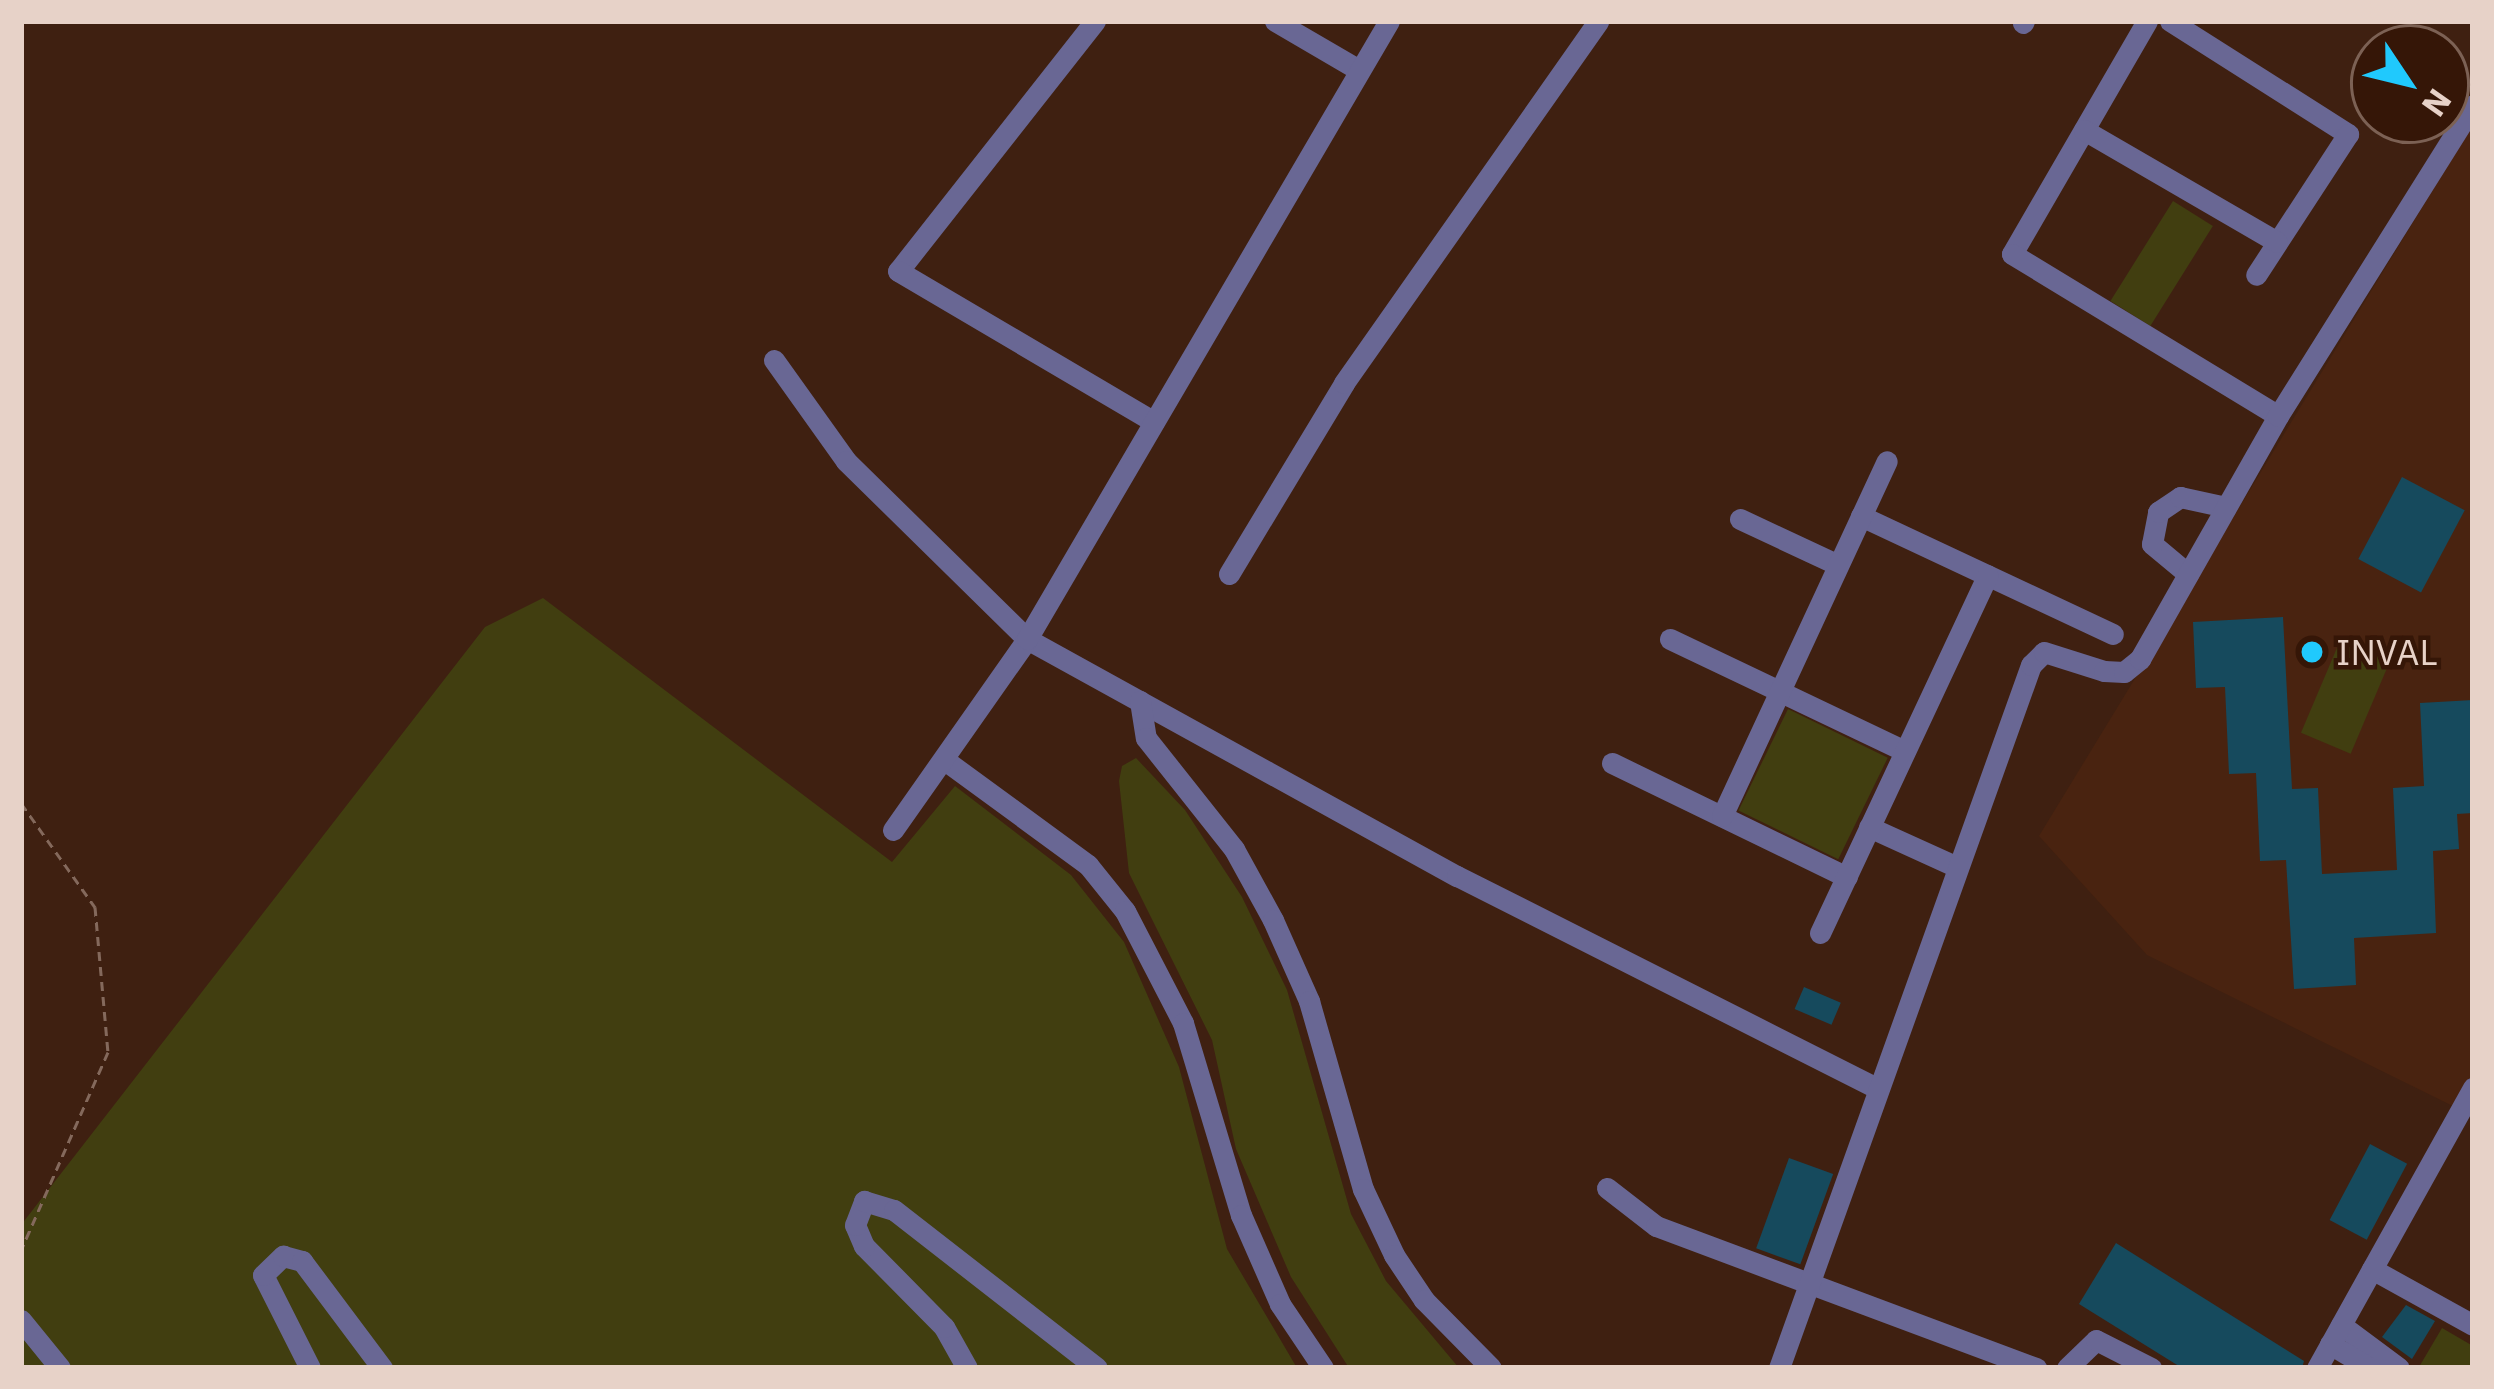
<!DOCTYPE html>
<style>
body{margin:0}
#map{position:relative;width:2494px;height:1389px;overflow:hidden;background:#3f2011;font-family:"IBM Plex Sans",sans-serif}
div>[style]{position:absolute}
.built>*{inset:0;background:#492310}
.green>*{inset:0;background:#413e10;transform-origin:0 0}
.building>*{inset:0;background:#164a5d;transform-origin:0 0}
.path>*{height:3px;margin-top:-1.5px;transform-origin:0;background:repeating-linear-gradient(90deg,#84695c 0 9px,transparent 0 15px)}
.minor>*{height:21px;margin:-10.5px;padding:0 10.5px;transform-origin:10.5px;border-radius:10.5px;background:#696794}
.dots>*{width:33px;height:33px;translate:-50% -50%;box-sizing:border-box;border:6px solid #351607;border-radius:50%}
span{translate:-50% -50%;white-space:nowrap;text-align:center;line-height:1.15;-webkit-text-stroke:9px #351607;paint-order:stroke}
.poi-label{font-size:36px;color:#e7d2c8}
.left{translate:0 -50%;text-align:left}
.frame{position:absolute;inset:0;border:24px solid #e7d2c8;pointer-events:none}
.north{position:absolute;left:2350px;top:24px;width:120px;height:120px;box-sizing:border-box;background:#351607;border:3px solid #7c6154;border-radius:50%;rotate:125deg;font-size:33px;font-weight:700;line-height:48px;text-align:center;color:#e7d2c8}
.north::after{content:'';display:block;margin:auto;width:42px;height:54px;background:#20c9fd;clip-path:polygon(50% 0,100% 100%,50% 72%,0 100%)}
</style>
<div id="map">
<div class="built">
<div style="clip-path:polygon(2473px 124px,2473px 1106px,2469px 1114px,2147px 955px,2039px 836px)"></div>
</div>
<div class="green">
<div style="left:2173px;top:201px;width:47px;height:118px;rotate:32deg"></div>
<div style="clip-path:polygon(543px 598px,892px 862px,955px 786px,1071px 875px,1124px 942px,1179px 1067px,1227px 1249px,1297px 1368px,21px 1368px,21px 1225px,485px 627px)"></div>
<div style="left:2342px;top:636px;width:54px;height:105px;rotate:23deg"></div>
<div style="left:1788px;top:709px;width:111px;height:113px;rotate:26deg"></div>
<div style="clip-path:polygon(1136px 758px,1185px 810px,1242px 897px,1287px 990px,1351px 1214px,1386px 1281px,1459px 1368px,1349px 1368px,1291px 1277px,1236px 1149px,1212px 1040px,1129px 873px,1119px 781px,1122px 766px)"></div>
<div style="clip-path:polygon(2442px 1328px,2473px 1346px,2473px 1368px,2419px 1367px)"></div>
</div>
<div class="building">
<div style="left:2402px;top:477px;width:71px;height:93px;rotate:28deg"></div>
<div style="clip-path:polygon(2283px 617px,2292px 789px,2318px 788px,2322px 874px,2397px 870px,2393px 788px,2424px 786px,2420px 703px,2473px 700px,2473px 813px,2457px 814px,2459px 849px,2433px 851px,2436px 933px,2354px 938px,2356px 985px,2294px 989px,2286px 860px,2260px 861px,2256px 773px,2229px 774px,2225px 687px,2196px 688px,2193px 622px)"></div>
<div style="left:1804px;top:987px;width:40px;height:24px;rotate:23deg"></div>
<div style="left:2370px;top:1144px;width:42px;height:86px;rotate:28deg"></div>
<div style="left:1789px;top:1158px;width:47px;height:96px;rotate:20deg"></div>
<div style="clip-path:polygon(2116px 1243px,2304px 1361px,2302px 1368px,2182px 1368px,2079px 1304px)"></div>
<div style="clip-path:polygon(2406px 1305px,2435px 1321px,2412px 1359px,2382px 1337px)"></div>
</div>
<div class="path">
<div style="left:21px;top:803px;width:128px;rotate:54.6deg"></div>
<div style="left:95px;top:907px;width:146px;rotate:84.9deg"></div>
<div style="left:108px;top:1052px;width:216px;rotate:113.7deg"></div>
</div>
<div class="minor">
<div style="left:1095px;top:21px;width:318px;rotate:128.2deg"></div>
<div style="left:898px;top:271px;width:297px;rotate:30.5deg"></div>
<div style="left:1275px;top:21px;width:97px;rotate:30.3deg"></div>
<div style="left:2147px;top:21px;width:269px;rotate:120.1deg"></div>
<div style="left:2012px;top:254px;width:311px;rotate:31.3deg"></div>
<div style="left:2170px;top:21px;width:211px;rotate:32.4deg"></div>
<div style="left:2348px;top:134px;width:168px;rotate:123.1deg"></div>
<div style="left:2023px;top:23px;width:2px;rotate:-63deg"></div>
<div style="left:2084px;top:130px;width:223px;rotate:30.1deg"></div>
<div style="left:774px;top:360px;width:124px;rotate:54.5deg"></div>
<div style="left:846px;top:461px;width:254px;rotate:44.5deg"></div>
<div style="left:1027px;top:639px;width:491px;rotate:28.9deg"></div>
<div style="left:1457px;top:876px;width:472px;rotate:26.8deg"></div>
<div style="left:1861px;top:516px;width:278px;rotate:25.1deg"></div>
<div style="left:1740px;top:519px;width:108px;rotate:25.1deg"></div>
<div style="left:1229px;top:574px;width:223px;rotate:-58.9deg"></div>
<div style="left:1344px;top:383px;width:442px;rotate:-54.9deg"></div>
<div style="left:2188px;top:574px;width:47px;rotate:-140.2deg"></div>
<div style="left:2152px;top:544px;width:33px;rotate:-79deg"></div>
<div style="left:2158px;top:512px;width:27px;rotate:-34deg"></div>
<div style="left:2180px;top:497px;width:47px;rotate:12.3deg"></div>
<div style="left:1670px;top:639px;width:260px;rotate:25.5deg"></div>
<div style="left:1140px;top:701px;width:37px;rotate:81deg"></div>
<div style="left:1146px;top:738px;width:142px;rotate:51.6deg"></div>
<div style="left:1234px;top:849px;width:81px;rotate:61.2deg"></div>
<div style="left:1273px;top:920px;width:89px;rotate:66deg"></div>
<div style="left:1309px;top:1001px;width:196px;rotate:74deg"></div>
<div style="left:1363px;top:1189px;width:73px;rotate:64.8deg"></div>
<div style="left:1394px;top:1255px;width:54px;rotate:56.3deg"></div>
<div style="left:1424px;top:1300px;width:95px;rotate:45.4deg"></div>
<div style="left:946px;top:761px;width:176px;rotate:36.2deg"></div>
<div style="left:1088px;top:865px;width:59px;rotate:51.2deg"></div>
<div style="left:1125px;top:911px;width:126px;rotate:62.6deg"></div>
<div style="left:1183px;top:1023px;width:201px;rotate:73.2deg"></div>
<div style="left:1241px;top:1215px;width:97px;rotate:66.3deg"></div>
<div style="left:1280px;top:1304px;width:77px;rotate:56.1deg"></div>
<div style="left:1612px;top:763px;width:261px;rotate:25.9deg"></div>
<div style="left:1722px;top:816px;width:391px;rotate:-65.1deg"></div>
<div style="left:1869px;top:827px;width:94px;rotate:24.4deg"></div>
<div style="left:893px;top:830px;width:233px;rotate:-54.9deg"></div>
<div style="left:1027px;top:639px;width:716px;rotate:-59.64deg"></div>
<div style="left:1820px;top:933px;width:395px;rotate:-64.9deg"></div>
<div style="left:1607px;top:1188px;width:62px;rotate:37.8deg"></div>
<div style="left:1656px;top:1226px;width:406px;rotate:20.5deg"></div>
<div style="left:2372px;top:1269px;width:115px;rotate:29deg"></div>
<div style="left:21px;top:1320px;width:62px;rotate:50.9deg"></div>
<div style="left:2341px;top:1325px;width:72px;rotate:36.6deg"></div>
<div style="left:2330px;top:1344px;width:47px;rotate:31deg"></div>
<div style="left:310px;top:1368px;width:104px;rotate:-116.8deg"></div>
<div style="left:263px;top:1275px;width:28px;rotate:-44deg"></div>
<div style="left:283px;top:1256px;width:20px;rotate:15deg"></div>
<div style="left:302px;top:1261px;width:134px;rotate:53.2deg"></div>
<div style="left:967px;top:1368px;width:47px;rotate:-119.3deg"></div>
<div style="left:944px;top:1327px;width:114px;rotate:-134.6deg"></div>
<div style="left:864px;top:1246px;width:23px;rotate:-113deg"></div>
<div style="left:855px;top:1225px;width:26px;rotate:-69deg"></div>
<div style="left:864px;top:1201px;width:31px;rotate:17deg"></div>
<div style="left:894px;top:1210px;width:257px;rotate:37.9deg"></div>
<div style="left:1779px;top:1368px;width:747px;rotate:-70.28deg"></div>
<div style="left:2031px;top:665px;width:18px;rotate:-45deg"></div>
<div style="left:2044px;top:652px;width:63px;rotate:17.6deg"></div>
<div style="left:2104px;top:671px;width:20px;rotate:3deg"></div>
<div style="left:2124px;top:672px;width:21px;rotate:-39deg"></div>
<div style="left:2140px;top:659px;width:279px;rotate:-60.4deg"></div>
<div style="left:2278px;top:416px;width:367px;rotate:-57.9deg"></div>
<div style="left:2067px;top:1368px;width:40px;rotate:-44deg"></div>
<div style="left:2096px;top:1340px;width:62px;rotate:27deg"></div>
<div style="left:2317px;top:1368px;width:321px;rotate:-60.9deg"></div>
</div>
<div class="dots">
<div style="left:2312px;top:652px;background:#20c9fd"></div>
</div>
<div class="poi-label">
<span class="left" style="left:2336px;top:652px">INVAL</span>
</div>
<div class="frame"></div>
<div class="north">N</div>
</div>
